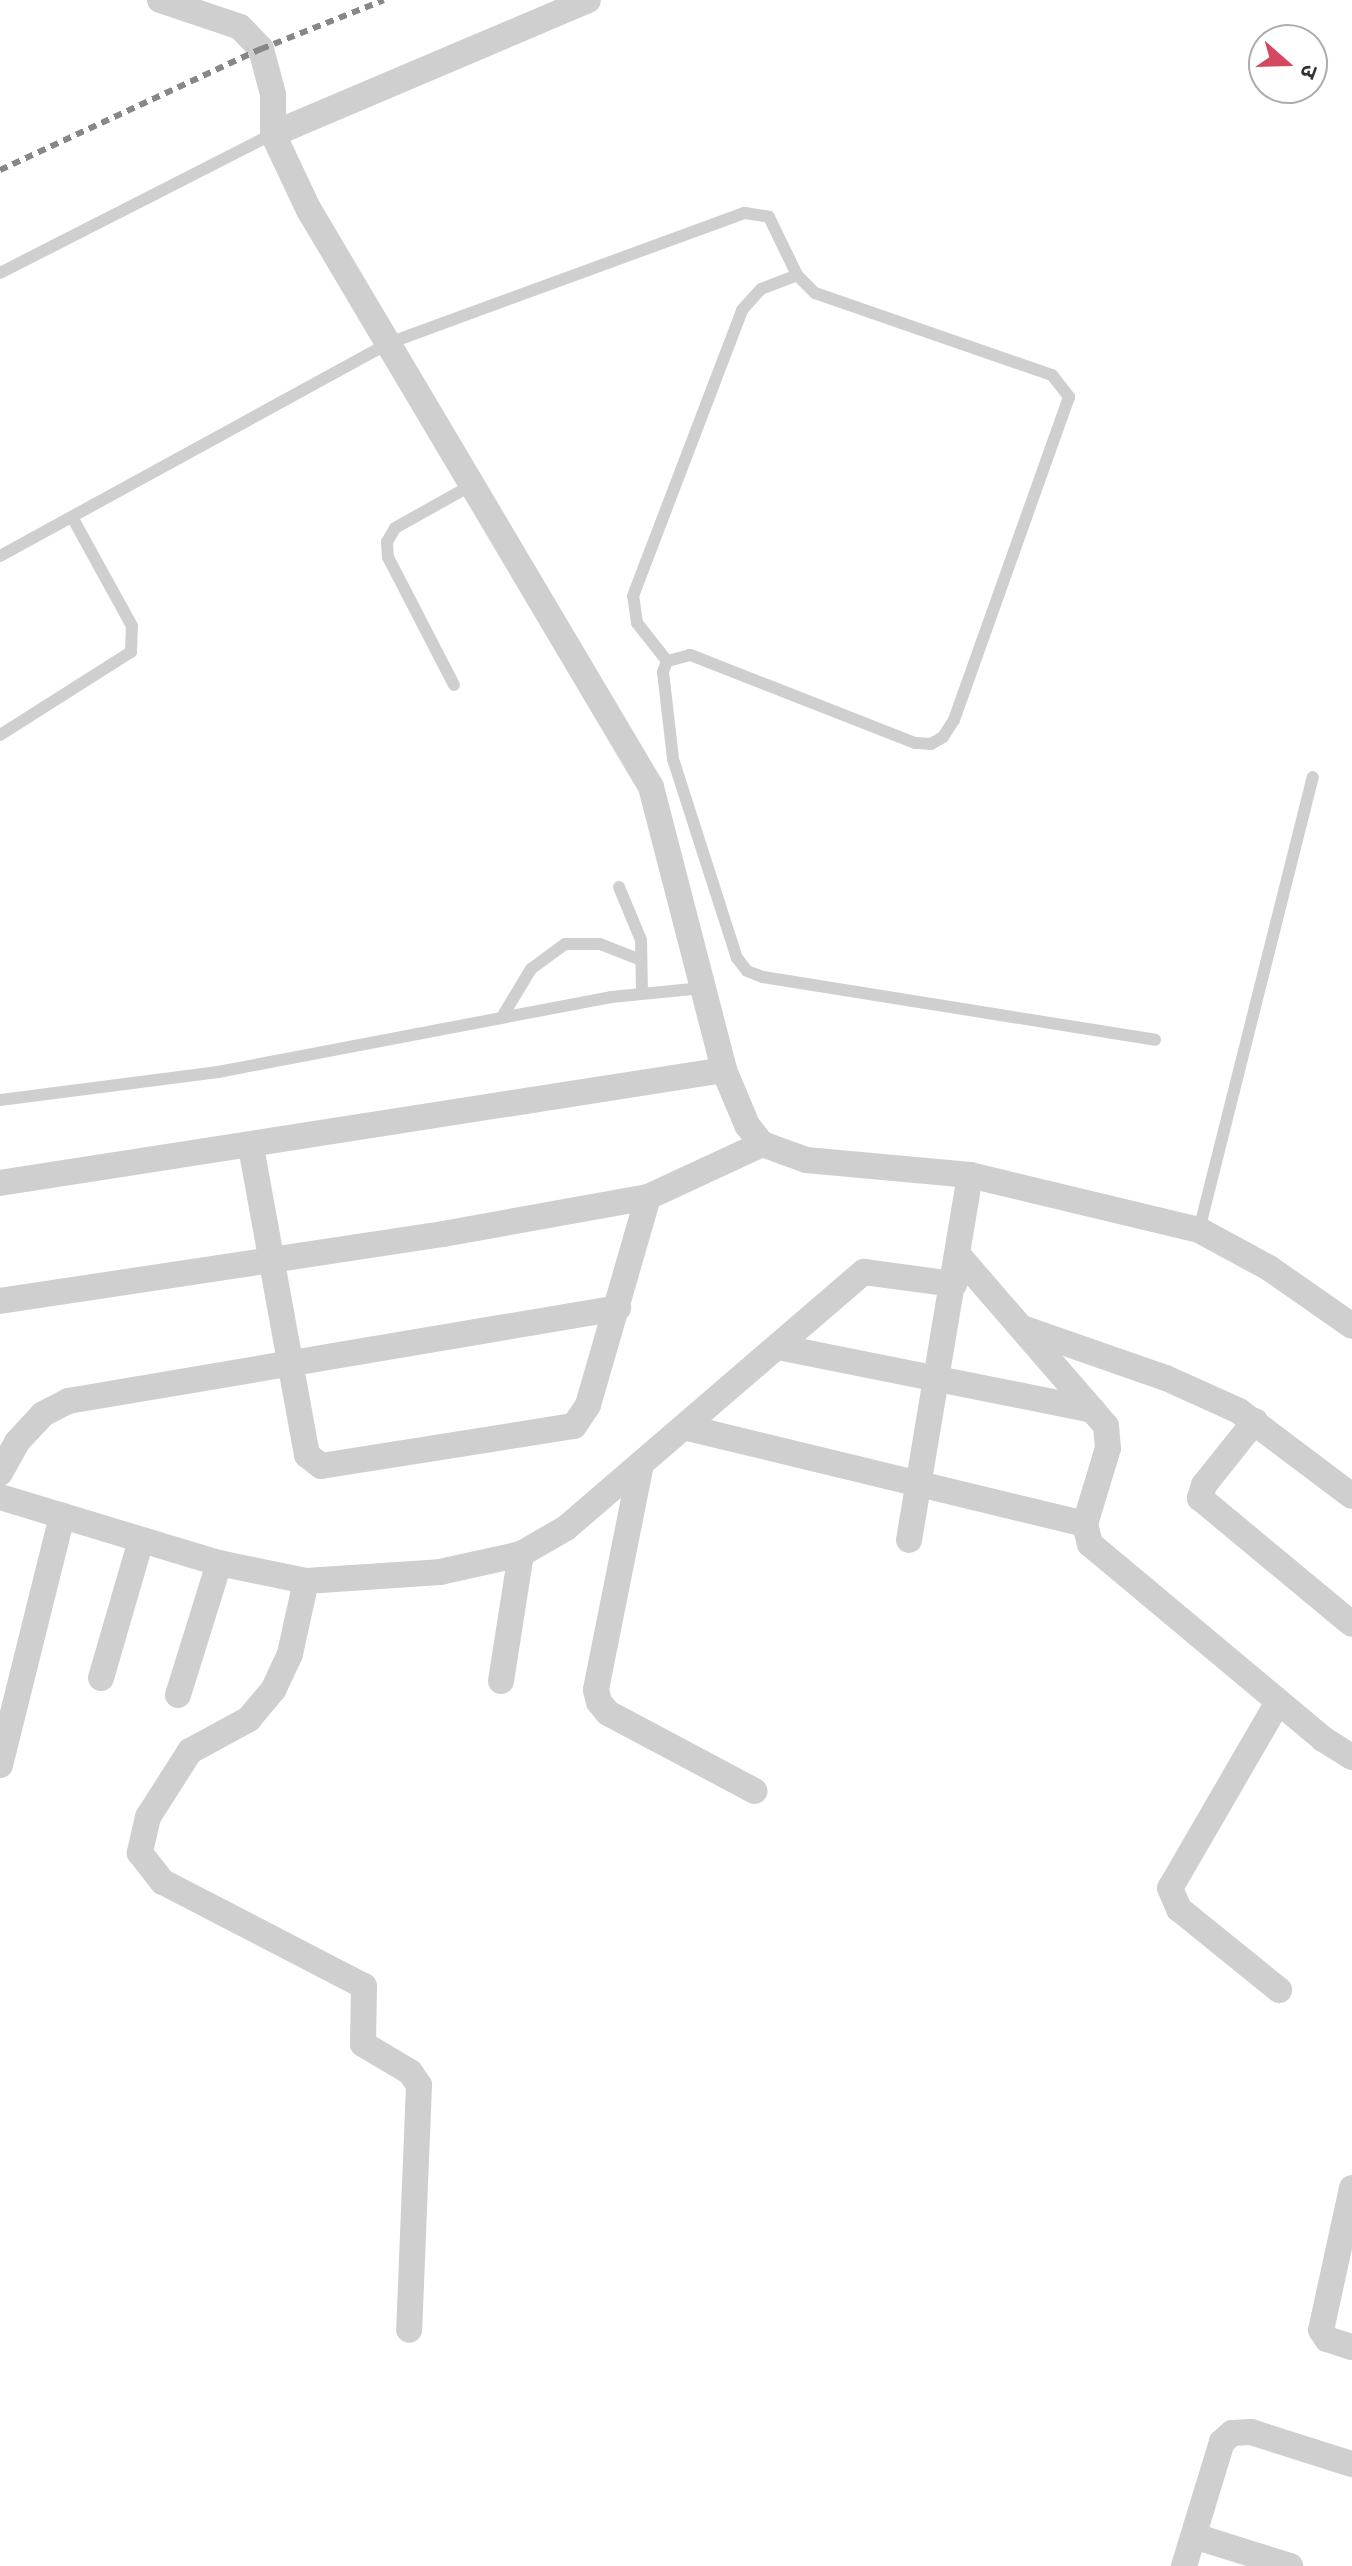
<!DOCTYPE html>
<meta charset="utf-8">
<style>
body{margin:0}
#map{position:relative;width:1352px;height:2566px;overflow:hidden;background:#fff;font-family:"Roboto Condensed","Noto Sans Devanagari",sans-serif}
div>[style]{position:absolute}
.lane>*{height:12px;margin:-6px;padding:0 6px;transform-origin:6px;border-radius:6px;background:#cfcfcf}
.street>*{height:26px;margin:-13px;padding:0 13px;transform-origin:13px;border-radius:13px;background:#cfcfcf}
.rail>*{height:6px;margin-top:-3px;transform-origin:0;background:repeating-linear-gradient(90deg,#878787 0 8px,transparent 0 14px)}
span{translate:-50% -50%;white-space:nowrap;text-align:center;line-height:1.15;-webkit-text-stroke:8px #fff;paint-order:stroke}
.north{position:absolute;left:1248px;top:24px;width:80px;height:80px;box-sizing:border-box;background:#fff;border:2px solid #adadad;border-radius:50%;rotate:110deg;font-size:22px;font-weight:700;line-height:32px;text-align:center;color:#323232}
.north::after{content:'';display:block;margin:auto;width:28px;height:36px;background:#d44860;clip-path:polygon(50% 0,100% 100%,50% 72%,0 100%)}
</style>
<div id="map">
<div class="lane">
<div style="left:0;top:273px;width:306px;rotate:-27deg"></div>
<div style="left:0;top:556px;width:443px;rotate:-28.7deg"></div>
<div style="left:389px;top:343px;width:379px;rotate:-20.1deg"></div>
<div style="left:745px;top:213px;width:24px;rotate:9deg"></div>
<div style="left:769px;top:217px;width:64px;rotate:64.2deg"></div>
<div style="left:797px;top:275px;width:25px;rotate:45deg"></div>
<div style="left:815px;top:293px;width:251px;rotate:19.1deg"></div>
<div style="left:1052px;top:375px;width:28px;rotate:52deg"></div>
<div style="left:1069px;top:397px;width:343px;rotate:109.6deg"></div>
<div style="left:954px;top:720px;width:20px;rotate:123deg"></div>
<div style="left:943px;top:737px;width:14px;rotate:150deg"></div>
<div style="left:931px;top:744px;width:16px;rotate:-176deg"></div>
<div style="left:915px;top:743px;width:242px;rotate:-158.6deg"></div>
<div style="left:690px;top:655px;width:24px;rotate:165deg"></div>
<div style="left:667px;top:661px;width:12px;rotate:110deg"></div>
<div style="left:663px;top:672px;width:88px;rotate:83.4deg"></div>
<div style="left:673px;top:759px;width:209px;rotate:72.2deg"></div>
<div style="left:737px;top:958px;width:16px;rotate:52deg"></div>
<div style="left:747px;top:971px;width:17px;rotate:21deg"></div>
<div style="left:763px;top:977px;width:397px;rotate:9.1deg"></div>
<div style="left:667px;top:661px;width:48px;rotate:-128.3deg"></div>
<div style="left:637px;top:623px;width:27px;rotate:-98deg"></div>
<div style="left:633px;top:596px;width:306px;rotate:-69.1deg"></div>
<div style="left:742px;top:310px;width:28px;rotate:-48deg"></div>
<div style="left:761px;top:289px;width:39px;rotate:-21deg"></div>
<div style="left:454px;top:685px;width:144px;rotate:-117.3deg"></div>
<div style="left:388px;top:557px;width:15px;rotate:-94deg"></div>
<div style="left:387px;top:542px;width:16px;rotate:-60deg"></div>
<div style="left:395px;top:528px;width:88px;rotate:-29.2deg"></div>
<div style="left:0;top:735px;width:155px;rotate:-32.4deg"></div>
<div style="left:131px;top:652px;width:26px;rotate:-88deg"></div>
<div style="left:132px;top:626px;width:124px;rotate:-118.8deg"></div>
<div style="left:619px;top:887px;width:57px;rotate:67.5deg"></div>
<div style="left:641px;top:940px;width:52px;rotate:88.9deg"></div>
<div style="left:502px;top:1017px;width:56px;rotate:-58.9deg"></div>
<div style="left:531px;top:969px;width:42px;rotate:-36.3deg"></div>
<div style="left:565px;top:944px;width:35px"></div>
<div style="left:600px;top:944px;width:44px;rotate:21.3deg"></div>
<div style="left:0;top:1100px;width:220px;rotate:-7.3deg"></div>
<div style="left:218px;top:1072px;width:400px;rotate:-10.8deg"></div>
<div style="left:611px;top:997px;width:92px;rotate:-5.6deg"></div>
<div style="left:1199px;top:1230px;width:467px;rotate:-75.9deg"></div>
</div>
<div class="street">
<div style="left:160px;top:0;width:84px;rotate:18.6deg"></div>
<div style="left:240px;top:27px;width:30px;rotate:46deg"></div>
<div style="left:261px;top:49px;width:47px;rotate:75.1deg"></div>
<div style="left:273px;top:94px;width:40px;rotate:90deg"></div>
<div style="left:273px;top:134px;width:84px;rotate:64.7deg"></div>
<div style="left:309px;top:210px;width:671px;rotate:59.34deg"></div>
<div style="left:651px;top:787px;width:292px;rotate:75.5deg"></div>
<div style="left:724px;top:1070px;width:60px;rotate:67.3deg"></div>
<div style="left:747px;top:1125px;width:24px;rotate:52deg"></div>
<div style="left:762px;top:1144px;width:47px;rotate:20deg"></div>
<div style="left:806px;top:1160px;width:165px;rotate:5.2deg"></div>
<div style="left:970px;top:1175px;width:236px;rotate:13.5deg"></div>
<div style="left:1199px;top:1230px;width:80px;rotate:28.5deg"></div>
<div style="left:1269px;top:1268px;width:101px;rotate:34.9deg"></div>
<div style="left:273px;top:134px;width:342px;rotate:-23deg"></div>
<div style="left:251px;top:1147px;width:313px;rotate:79.7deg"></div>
<div style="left:307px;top:1455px;width:18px;rotate:38deg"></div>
<div style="left:321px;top:1466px;width:256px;rotate:-9deg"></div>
<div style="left:574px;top:1426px;width:25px;rotate:-56deg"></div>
<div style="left:588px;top:1405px;width:216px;rotate:-73.9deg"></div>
<div style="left:0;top:1183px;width:733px;rotate:-8.87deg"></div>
<div style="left:958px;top:1255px;width:226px;rotate:49.1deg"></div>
<div style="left:1106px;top:1426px;width:22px;rotate:85deg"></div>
<div style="left:1108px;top:1448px;width:79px;rotate:106.8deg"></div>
<div style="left:1085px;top:1524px;width:21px;rotate:76deg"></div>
<div style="left:1090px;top:1544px;width:304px;rotate:39.9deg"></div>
<div style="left:1323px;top:1739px;width:34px;rotate:32deg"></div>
<div style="left:0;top:1301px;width:448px;rotate:-8.6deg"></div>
<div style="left:443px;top:1234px;width:208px;rotate:-10.2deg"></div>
<div style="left:648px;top:1197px;width:126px;rotate:-24.9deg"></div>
<div style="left:1025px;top:1329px;width:149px;rotate:19.2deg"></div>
<div style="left:1166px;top:1378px;width:80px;rotate:24.3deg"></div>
<div style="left:1239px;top:1411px;width:141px;rotate:37deg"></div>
<div style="left:778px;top:1347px;width:321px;rotate:11.3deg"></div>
<div style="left:1255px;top:1421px;width:82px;rotate:128.6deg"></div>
<div style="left:1204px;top:1485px;width:14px;rotate:107deg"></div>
<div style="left:1200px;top:1498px;width:197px;rotate:39.7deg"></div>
<div style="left:684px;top:1427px;width:413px;rotate:13.6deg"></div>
<div style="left:641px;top:1464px;width:230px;rotate:101.3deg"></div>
<div style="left:596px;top:1690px;width:12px;rotate:76deg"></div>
<div style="left:599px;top:1702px;width:14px;rotate:51deg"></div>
<div style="left:608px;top:1713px;width:166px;rotate:28deg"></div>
<div style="left:0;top:1473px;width:35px;rotate:-61deg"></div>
<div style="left:17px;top:1442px;width:38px;rotate:-47deg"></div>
<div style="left:43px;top:1414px;width:28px;rotate:-27deg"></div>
<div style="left:68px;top:1401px;width:558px;rotate:-9.6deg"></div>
<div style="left:0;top:1497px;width:229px;rotate:16.8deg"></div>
<div style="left:219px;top:1563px;width:89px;rotate:11.7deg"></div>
<div style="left:306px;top:1581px;width:134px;rotate:-3.8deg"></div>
<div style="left:440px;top:1572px;width:83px;rotate:-12.5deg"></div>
<div style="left:521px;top:1554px;width:52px;rotate:-30deg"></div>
<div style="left:566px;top:1528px;width:393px;rotate:-40.7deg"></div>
<div style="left:864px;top:1272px;width:91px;rotate:7.6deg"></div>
<div style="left:909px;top:1540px;width:370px;rotate:-80.5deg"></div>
<div style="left:306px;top:1581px;width:75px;rotate:102.4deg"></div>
<div style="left:290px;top:1654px;width:40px;rotate:115deg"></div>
<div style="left:273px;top:1690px;width:38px;rotate:130deg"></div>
<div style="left:249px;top:1719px;width:67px;rotate:151.5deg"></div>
<div style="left:190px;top:1751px;width:78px;rotate:122.5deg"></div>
<div style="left:148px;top:1817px;width:37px;rotate:103deg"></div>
<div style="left:140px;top:1853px;width:37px;rotate:52deg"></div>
<div style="left:163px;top:1882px;width:226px;rotate:27.4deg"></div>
<div style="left:364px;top:1986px;width:58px;rotate:91deg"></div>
<div style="left:363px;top:2044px;width:55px;rotate:30.8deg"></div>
<div style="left:410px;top:2072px;width:16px;rotate:55deg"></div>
<div style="left:419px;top:2085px;width:245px;rotate:92.3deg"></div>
<div style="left:101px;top:1678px;width:144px;rotate:-73.8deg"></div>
<div style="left:501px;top:1681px;width:129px;rotate:-81.1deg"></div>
<div style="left:178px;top:1695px;width:138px;rotate:-72.7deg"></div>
<div style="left:1278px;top:1702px;width:215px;rotate:120.1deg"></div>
<div style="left:1170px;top:1888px;width:23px;rotate:67deg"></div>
<div style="left:1179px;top:1909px;width:129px;rotate:39deg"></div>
<div style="left:0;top:1765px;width:257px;rotate:-76deg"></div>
<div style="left:1352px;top:2188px;width:145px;rotate:102.3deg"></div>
<div style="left:1321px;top:2330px;width:11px;rotate:56deg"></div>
<div style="left:1327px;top:2339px;width:26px;rotate:18deg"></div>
<div style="left:1194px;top:2536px;width:101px;rotate:17.4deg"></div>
<div style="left:1184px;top:2566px;width:130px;rotate:-73deg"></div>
<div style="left:1222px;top:2442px;width:13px;rotate:-42deg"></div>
<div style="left:1232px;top:2433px;width:19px;rotate:-3deg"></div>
<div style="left:1251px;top:2432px;width:106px;rotate:17.6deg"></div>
</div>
<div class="rail">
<div style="left:0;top:170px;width:288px;rotate:-24.9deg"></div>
<div style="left:261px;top:49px;width:132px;rotate:-21.7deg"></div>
</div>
<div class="north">उ</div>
</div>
